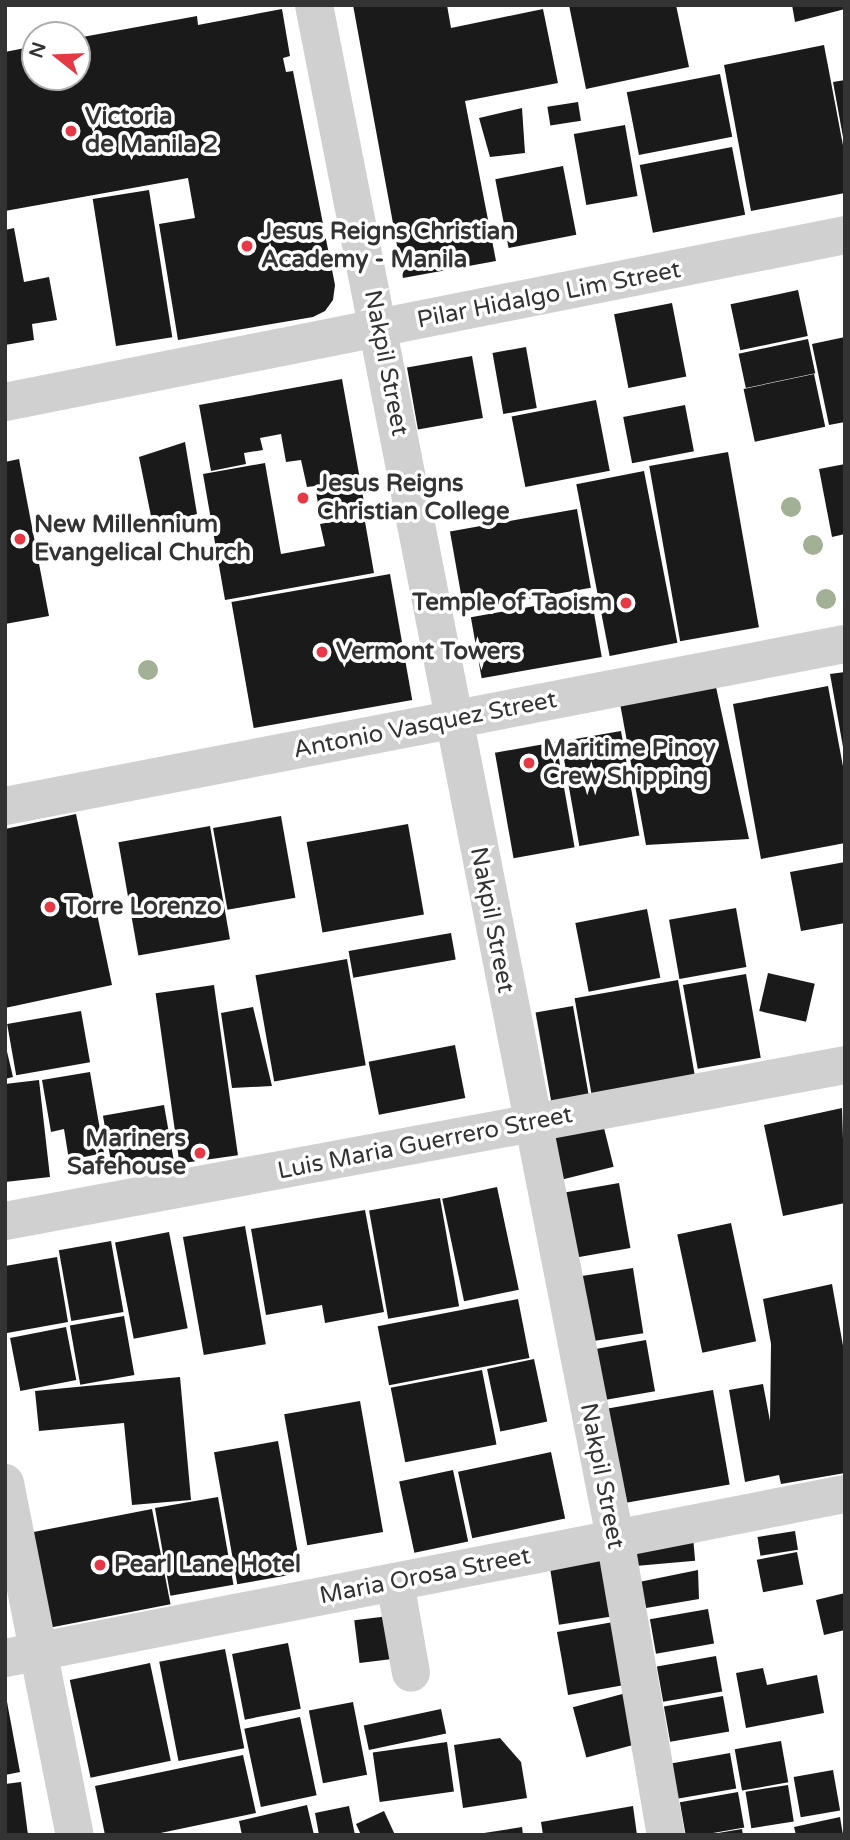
<!DOCTYPE html>
<style>
body{margin:0}
#map{position:relative;width:850px;height:1840px;overflow:hidden;background:#fff;font-family:"Varela Round",sans-serif}
div>[style]{position:absolute}
.building>*{inset:0;background:#1a1a1a;transform-origin:0 0}
.minor>*{height:38px;margin:-19px;padding:0 19px;transform-origin:19px;border-radius:19px;background:#d0d0d0}
.trees>*{width:20px;height:20px;margin:-10px;border-radius:50%;background:#a2b095}
.dots>*{width:19px;height:19px;translate:-50% -50%;box-sizing:border-box;border:4px solid #fff;border-radius:50%}
span{translate:-50% -50%;white-space:nowrap;text-align:center;line-height:1.15;-webkit-text-stroke:7px #fff;paint-order:stroke}
.poi-label{font-size:24px;color:#333;font-weight:700}
.left{translate:0 -50%;text-align:left}
.right{translate:-100% -50%;text-align:right}
.street-label{font-size:24px;color:#333}
.frame{position:absolute;inset:0;border:7px solid #333;pointer-events:none}
.north{position:absolute;left:21px;top:21px;width:70px;height:70px;box-sizing:border-box;background:#fff;border:2px solid #adadad;border-radius:50%;rotate:288deg;font-size:19px;font-weight:700;line-height:28px;text-align:center;color:#333}
.north::after{content:'';display:block;margin:auto;width:24px;height:32px;background:#e63946;clip-path:polygon(50% 0,100% 100%,50% 72%,0 100%)}
</style>
<div id="map">
<div class="building">
<div style="clip-path:polygon(353px 5px,447px 5px,451px 28px,543px 9px,558px 83px,465px 101px,496px 261px,403px 278px)"></div>
<div style="clip-path:polygon(569px 5px,676px 5px,689px 67px,586px 89px)"></div>
<div style="clip-path:polygon(792px 5px,845px 5px,845px 9px,795px 22px)"></div>
<div style="clip-path:polygon(282px 9px,290px 56px,283px 58px,286px 72px,293px 71px,335px 285px,333px 300px,325px 311px,313px 317px,178px 340px,159px 224px,195px 218px,188px 178px,5px 211px,5px 52px,35px 46px,35px 77px,77px 77px,77px 38px,197px 16px,198px 25px)"></div>
<div style="clip-path:polygon(824px 45px,845px 156px,845px 193px,751px 211px,724px 65px)"></div>
<div style="left:720px;top:74px;width:64px;height:95px;rotate:79deg"></div>
<div style="clip-path:polygon(845px 80px,845px 137px,843px 137px,833px 82px)"></div>
<div style="left:578px;top:102px;width:19px;height:31px;rotate:81deg"></div>
<div style="clip-path:polygon(522px 108px,525px 153px,490px 157px,479px 118px)"></div>
<div style="left:625px;top:125px;width:72px;height:52px;rotate:80deg"></div>
<div style="left:732px;top:147px;width:69px;height:94px;rotate:79deg"></div>
<div style="left:563px;top:166px;width:70px;height:69px;rotate:79deg"></div>
<div style="left:149px;top:190px;width:149px;height:57px;rotate:81deg"></div>
<div style="clip-path:polygon(14px 228px,24px 282px,49px 277px,57px 320px,32px 324px,34px 340px,5px 345px,5px 230px)"></div>
<div style="left:798px;top:290px;width:47px;height:69px;rotate:78deg"></div>
<div style="left:672px;top:303px;width:75px;height:59px;rotate:79deg"></div>
<div style="clip-path:polygon(845px 337px,845px 422px,829px 425px,812px 344px)"></div>
<div style="left:808px;top:339px;width:35px;height:71px;rotate:78deg"></div>
<div style="left:526px;top:347px;width:62px;height:34px;rotate:80deg"></div>
<div style="left:472px;top:356px;width:63px;height:66px;rotate:80deg"></div>
<div style="left:814px;top:374px;width:54px;height:72px;rotate:78deg"></div>
<div style="clip-path:polygon(342px 379px,366px 513px,321px 521px,315px 486px,307px 487px,301px 460px,286px 462px,281px 434px,260px 438px,263px 450px,244px 453px,246px 464px,211px 471px,199px 405px)"></div>
<div style="left:596px;top:400px;width:72px;height:86px;rotate:79deg"></div>
<div style="left:685px;top:405px;width:47px;height:63px;rotate:79deg"></div>
<div style="clip-path:polygon(185px 442px,197px 514px,153px 526px,139px 457px)"></div>
<div style="left:728px;top:452px;width:178px;height:80px;rotate:80deg"></div>
<div style="clip-path:polygon(19px 459px,49px 616px,5px 624px,5px 462px)"></div>
<div style="clip-path:polygon(265px 463px,281px 554px,325px 546px,320px 524px,364px 516px,374px 573px,225px 600px,203px 474px)"></div>
<div style="clip-path:polygon(845px 464px,845px 534px,832px 537px,819px 469px)"></div>
<div style="left:644px;top:471px;width:175px;height:69px;rotate:79deg"></div>
<div style="left:577px;top:509px;width:80px;height:129px;rotate:80deg"></div>
<div style="left:390px;top:574px;width:128px;height:161px;rotate:80deg"></div>
<div style="left:591px;top:596px;width:62px;height:122px;rotate:80deg"></div>
<div style="clip-path:polygon(845px 672px,845px 746px,843px 747px,830px 674px)"></div>
<div style="clip-path:polygon(828px 686px,845px 777px,845px 843px,761px 859px,733px 704px)"></div>
<div style="clip-path:polygon(716px 687px,749px 839px,646px 845px,619px 698px)"></div>
<div style="left:621px;top:731px;width:106px;height:61px;rotate:80deg"></div>
<div style="left:556px;top:742px;width:107px;height:62px;rotate:80deg"></div>
<div style="clip-path:polygon(76px 814px,112px 985px,5px 1008px,5px 829px)"></div>
<div style="left:281px;top:816px;width:83px;height:69px;rotate:80deg"></div>
<div style="left:408px;top:824px;width:92px;height:103px;rotate:80deg"></div>
<div style="left:210px;top:826px;width:115px;height:93px;rotate:80deg"></div>
<div style="clip-path:polygon(845px 862px,845px 923px,801px 931px,790px 872px)"></div>
<div style="left:736px;top:908px;width:60px;height:68px;rotate:80deg"></div>
<div style="left:647px;top:909px;width:70px;height:73px;rotate:79deg"></div>
<div style="left:451px;top:933px;width:27px;height:104px;rotate:80deg"></div>
<div style="left:347px;top:959px;width:108px;height:93px;rotate:80deg"></div>
<div style="left:768px;top:973px;width:48px;height:39px;rotate:13deg"></div>
<div style="left:746px;top:974px;width:85px;height:64px;rotate:80deg"></div>
<div style="left:678px;top:980px;width:102px;height:105px;rotate:80deg"></div>
<div style="left:214px;top:985px;width:172px;height:59px;rotate:82deg"></div>
<div style="left:573px;top:1006px;width:90px;height:38px;rotate:80deg"></div>
<div style="clip-path:polygon(253px 1007px,272px 1086px,232px 1088px,221px 1013px)"></div>
<div style="left:81px;top:1011px;width:52px;height:75px;rotate:80deg"></div>
<div style="clip-path:polygon(5px 1043px,13px 1077px,5px 1079px)"></div>
<div style="left:455px;top:1045px;width:54px;height:88px;rotate:79deg"></div>
<div style="clip-path:polygon(90px 1072px,104px 1153px,69px 1160px,64px 1129px,51px 1132px,42px 1080px)"></div>
<div style="clip-path:polygon(39px 1080px,50px 1177px,5px 1182px,5px 1084px)"></div>
<div style="left:164px;top:1105px;width:57px;height:62px;rotate:80deg"></div>
<div style="clip-path:polygon(842px 1108px,845px 1203px,783px 1216px,764px 1125px)"></div>
<div style="left:603px;top:1124px;width:44px;height:55px;rotate:76deg"></div>
<div style="left:619px;top:1183px;width:66px;height:55px;rotate:80deg"></div>
<div style="left:497px;top:1187px;width:105px;height:56px;rotate:78deg"></div>
<div style="left:440px;top:1198px;width:110px;height:72px;rotate:80deg"></div>
<div style="clip-path:polygon(365px 1210px,384px 1312px,325px 1323px,322px 1305px,266px 1315px,251px 1229px)"></div>
<div style="left:731px;top:1223px;width:121px;height:55px;rotate:78deg"></div>
<div style="left:245px;top:1226px;width:120px;height:63px;rotate:80deg"></div>
<div style="left:169px;top:1232px;width:98px;height:55px;rotate:79deg"></div>
<div style="left:111px;top:1241px;width:72px;height:53px;rotate:80deg"></div>
<div style="clip-path:polygon(57px 1257px,68px 1322px,7px 1333px,5px 1266px)"></div>
<div style="left:633px;top:1268px;width:66px;height:55px;rotate:81deg"></div>
<div style="clip-path:polygon(832px 1284px,845px 1357px,845px 1473px,781px 1484px,779px 1475px,745px 1482px,729px 1390px,763px 1384px,770px 1421px,771px 1344px,763px 1299px)"></div>
<div style="left:518px;top:1299px;width:60px;height:143px;rotate:79deg"></div>
<div style="left:124px;top:1316px;width:60px;height:55px;rotate:80deg"></div>
<div style="left:66px;top:1327px;width:54px;height:57px;rotate:79deg"></div>
<div style="left:646px;top:1340px;width:52px;height:54px;rotate:80deg"></div>
<div style="left:534px;top:1359px;width:64px;height:48px;rotate:78deg"></div>
<div style="left:482px;top:1370px;width:76px;height:93px;rotate:79deg"></div>
<div style="clip-path:polygon(180px 1377px,191px 1500px,132px 1505px,124px 1423px,39px 1431px,35px 1391px)"></div>
<div style="left:713px;top:1390px;width:96px;height:111px;rotate:80deg"></div>
<div style="left:360px;top:1401px;width:133px;height:77px;rotate:80deg"></div>
<div style="left:278px;top:1441px;width:134px;height:65px;rotate:80deg"></div>
<div style="left:551px;top:1452px;width:68px;height:95px;rotate:78deg"></div>
<div style="left:453px;top:1470px;width:73px;height:55px;rotate:78deg"></div>
<div style="left:218px;top:1497px;width:89px;height:64px;rotate:80deg"></div>
<div style="left:152px;top:1509px;width:97px;height:122px;rotate:79deg"></div>
<div style="left:692px;top:1525px;width:36px;height:60px;rotate:85deg"></div>
<div style="left:795px;top:1531px;width:19px;height:38px;rotate:81deg"></div>
<div style="left:603px;top:1551px;width:66px;height:55px;rotate:81deg"></div>
<div style="left:797px;top:1552px;width:33px;height:41px;rotate:79deg"></div>
<div style="clip-path:polygon(698px 1570px,699px 1599px,646px 1608px,639px 1582px)"></div>
<div style="clip-path:polygon(845px 1593px,845px 1630px,824px 1635px,816px 1600px)"></div>
<div style="left:708px;top:1609px;width:35px;height:59px;rotate:80deg"></div>
<div style="left:389px;top:1616px;width:43px;height:35px;rotate:83deg"></div>
<div style="left:619px;top:1621px;width:64px;height:63px;rotate:80deg"></div>
<div style="left:288px;top:1643px;width:67px;height:57px;rotate:79deg"></div>
<div style="left:225px;top:1649px;width:101px;height:67px;rotate:79deg"></div>
<div style="left:716px;top:1656px;width:36px;height:60px;rotate:80deg"></div>
<div style="left:150px;top:1663px;width:100px;height:82px;rotate:78deg"></div>
<div style="clip-path:polygon(763px 1668px,767px 1685px,817px 1675px,824px 1713px,746px 1728px,736px 1673px)"></div>
<div style="clip-path:polygon(5px 1691px,20px 1772px,5px 1775px)"></div>
<div style="left:626px;top:1693px;width:52px;height:55px;rotate:75deg"></div>
<div style="left:723px;top:1696px;width:36px;height:60px;rotate:80deg"></div>
<div style="left:353px;top:1702px;width:74px;height:45px;rotate:79deg"></div>
<div style="left:441px;top:1709px;width:25px;height:79px;rotate:78deg"></div>
<div style="left:300px;top:1717px;width:80px;height:57px;rotate:78deg"></div>
<div style="clip-path:polygon(500px 1738px,521px 1762px,527px 1798px,463px 1808px,454px 1745px)"></div>
<div style="left:781px;top:1741px;width:42px;height:47px;rotate:80deg"></div>
<div style="left:447px;top:1742px;width:50px;height:75px;rotate:82deg"></div>
<div style="left:730px;top:1753px;width:36px;height:60px;rotate:80deg"></div>
<div style="clip-path:polygon(243px 1755px,256px 1813px,151px 1835px,105px 1835px,95px 1786px)"></div>
<div style="left:833px;top:1770px;width:41px;height:40px;rotate:80deg"></div>
<div style="clip-path:polygon(21px 1782px,28px 1835px,5px 1835px,5px 1784px)"></div>
<div style="left:788px;top:1785px;width:37px;height:43px;rotate:81deg"></div>
<div style="left:738px;top:1792px;width:36px;height:59px;rotate:80deg"></div>
<div style="clip-path:polygon(307px 1805px,314px 1835px,242px 1835px,239px 1821px)"></div>
<div style="clip-path:polygon(349px 1806px,355px 1835px,319px 1835px,315px 1813px)"></div>
<div style="clip-path:polygon(633px 1806px,637px 1835px,543px 1835px,541px 1822px)"></div>
<div style="clip-path:polygon(384px 1811px,395px 1835px,361px 1835px,356px 1824px)"></div>
<div style="clip-path:polygon(840px 1817px,843px 1835px,796px 1835px,794px 1827px)"></div>
<div style="clip-path:polygon(522px 1827px,523px 1835px,484px 1835px,484px 1833px)"></div>
<div style="clip-path:polygon(742px 1829px,743px 1835px,718px 1835px,718px 1833px)"></div>
</div>
<div class="minor">
<div style="left:314px;top:5px;width:1562px;rotate:78.89deg"></div>
<div style="left:615px;top:1538px;width:301px;rotate:80.3deg"></div>
<div style="left:5px;top:402px;width:856px;rotate:-11.24deg"></div>
<div style="left:5px;top:806px;width:855px;rotate:-10.92deg"></div>
<div style="left:5px;top:1221px;width:854px;rotate:-10.52deg"></div>
<div style="left:5px;top:1483px;width:359px;rotate:78.8deg"></div>
<div style="left:395px;top:1582px;width:92px;rotate:80deg"></div>
<div style="left:5px;top:1658px;width:856px;rotate:-11.05deg"></div>
</div>
<div class="trees">
<div style="left:791px;top:507px"></div>
<div style="left:813px;top:545px"></div>
<div style="left:826px;top:599px"></div>
<div style="left:148px;top:670px"></div>
</div>
<div class="dots">
<div style="left:71px;top:131px;background:#e63946"></div>
<div style="left:247px;top:246px;background:#e63946"></div>
<div style="left:303px;top:498px;background:#e63946"></div>
<div style="left:20px;top:539px;background:#e63946"></div>
<div style="left:626px;top:603px;background:#e63946"></div>
<div style="left:322px;top:652px;background:#e63946"></div>
<div style="left:529px;top:763px;background:#e63946"></div>
<div style="left:50px;top:907px;background:#e63946"></div>
<div style="left:200px;top:1153px;background:#e63946"></div>
<div style="left:100px;top:1565px;background:#e63946"></div>
</div>
<div class="poi-label">
<span class="left" style="left:85px;top:131px">Victoria<br>de Manila 2</span>
<span class="left" style="left:261px;top:246px">Jesus Reigns Christian<br>Academy - Manila</span>
<span class="left" style="left:317px;top:498px">Jesus Reigns<br>Christian College</span>
<span class="left" style="left:34px;top:539px">New Millennium<br>Evangelical Church</span>
<span class="right" style="left:612px;top:603px">Temple of Taoism</span>
<span class="left" style="left:336px;top:652px">Vermont Towers</span>
<span class="left" style="left:543px;top:763px">Maritime Pinoy<br>Crew Shipping</span>
<span class="left" style="left:64px;top:907px">Torre Lorenzo</span>
<span class="right" style="left:186px;top:1153px">Mariners<br>Safehouse</span>
<span class="left" style="left:114px;top:1565px">Pearl Lane Hotel</span>
</div>
<div class="street-label">
<span style="left:549px;top:295px;rotate:-11deg">Pilar Hidalgo Lim Street</span>
<span style="left:386px;top:363px;rotate:79deg">Nakpil Street</span>
<span style="left:425px;top:725px;rotate:-11deg">Antonio Vasquez Street</span>
<span style="left:492px;top:920px;rotate:79deg">Nakpil Street</span>
<span style="left:425px;top:1143px;rotate:-11deg">Luis Maria Guerrero Street</span>
<span style="left:602px;top:1476px;rotate:79deg">Nakpil Street</span>
<span style="left:425px;top:1576px;rotate:-11deg">Maria Orosa Street</span>
</div>
<div class="frame"></div>
<div class="north">N</div>
</div>
